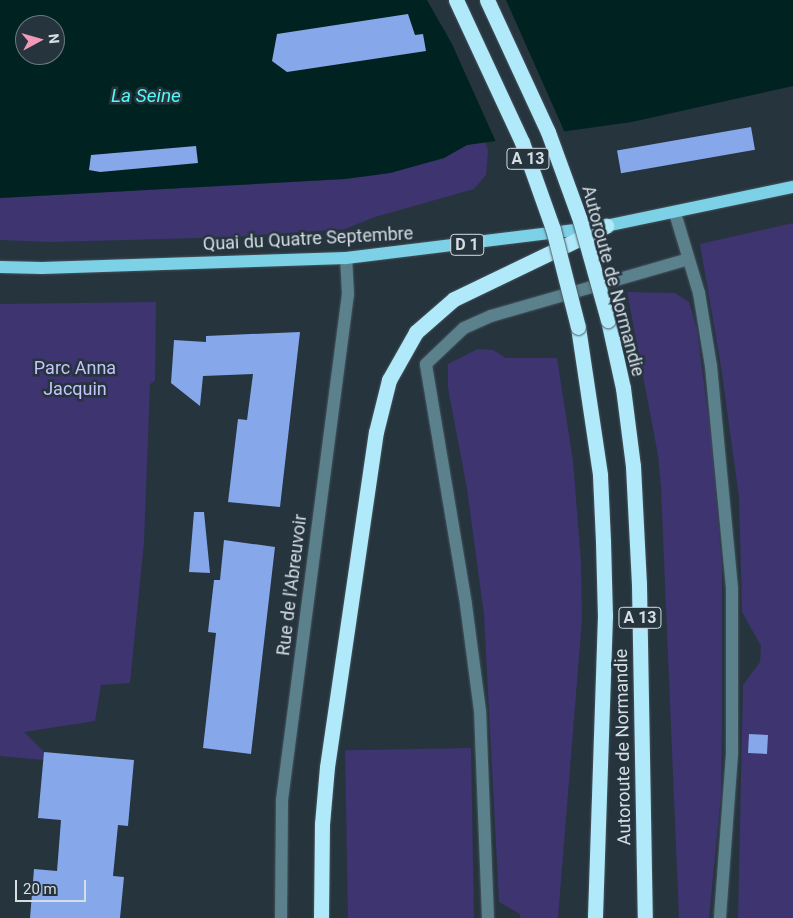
<!DOCTYPE html>
<style>
body{margin:0}
#map{position:relative;width:793px;height:918px;overflow:hidden;background:#26343e;font-family:Roboto,sans-serif}
div>[style]{position:absolute}
.green>*{inset:0;background:#3d3470;transform-origin:0 0}
.water>*{inset:0;background:#002322}
.pier>*{inset:0;background:#26343e}
.building>*{inset:0;background:#86a7e9;transform-origin:0 0}
.roads{filter:drop-shadow(0 0 1px #46535c) drop-shadow(0 0 1px #46535c)}
.minor>*{height:12px;margin:-6px;padding:0 6px;transform-origin:6px;border-radius:6px;background:#5a818c}
.major>*{height:12px;margin:-6px;padding:0 6px;transform-origin:6px;border-radius:6px;background:#7cd1e6}
.highway>*{height:15px;margin:-7.5px;padding:0 7.5px;transform-origin:7.5px;border-radius:7.5px;background:#b0e9f9}
.bridges{filter:drop-shadow(0 0 1px #46535c) drop-shadow(0 0 1px #46535c)}
.highway-bridge>*{height:15px;margin:-7.5px;padding:0 7.5px;transform-origin:7.5px;border-radius:7.5px;background:#b0e9f9}
span{translate:-50% -50%;white-space:nowrap;text-align:center;line-height:1.15;-webkit-text-stroke:5px #26343e;paint-order:stroke}
.shield-label span{padding:1px 4px;background:#26343e;border:1px solid;border-radius:4px;-webkit-text-stroke-width:0}
.shield-label{font-size:16px;color:#d6dee4;font-weight:700}
.street-label{font-size:18px;color:#d6dee4}
.park-label{font-size:18px;color:#c7c3fd}
.water-label{font-size:19px;color:#55f8f4;font-style:italic}
.north{position:absolute;left:15px;top:15px;width:50px;height:50px;box-sizing:border-box;background:#26343e;border:1px solid #6c7880;border-radius:50%;rotate:84deg;font-size:14px;font-weight:700;line-height:20px;text-align:center;color:#d6dee4}
.north::after{content:'';display:block;margin:auto;width:18px;height:22px;background:#f09ab7;clip-path:polygon(50% 0,100% 100%,50% 72%,0 100%)}
.scale{position:absolute;left:15px;top:880px;width:71px;height:22px;box-sizing:border-box;border:2px solid #d6dee4;border-top:0;padding-left:6px;font-size:15px;line-height:18px;white-space:nowrap;color:#d6dee4;-webkit-text-stroke:4px #26343e;paint-order:stroke}
</style>
<div id="map">
<div class="green">
<div style="clip-path:polygon(485px 142px,488px 150px,486px 175px,474px 189px,375px 217px,345px 229px,235px 237px,52px 242px,0 240px,0 198px,345px 179px,390px 173px,444px 158px,467px 145px)"></div>
<div style="clip-path:polygon(793px 223px,793px 918px,738px 918px,743px 685px,760px 662px,761px 646px,742px 612px,739px 497px,721px 367px,700px 244px)"></div>
<div style="clip-path:polygon(627px 292px,675px 293px,689px 302px,697px 329px,711px 438px,722px 567px,722px 720px,721px 796px,709px 918px,679px 918px,661px 489px,658px 455px)"></div>
<div style="clip-path:polygon(156px 302px,155px 381px,150px 384px,144px 542px,130px 683px,101px 685px,95px 721px,24px 732px,44px 752px,44px 760px,0 756px,0 304px)"></div>
<div style="clip-path:polygon(478px 349px,493px 350px,506px 358px,557px 358px,573px 461px,581px 562px,582px 619px,558px 918px,520px 918px,520px 914px,499px 902px,484px 615px,467px 489px,448px 388px,448px 364px)"></div>
<div style="left:471px;top:748px;width:170px;height:126px;rotate:89deg"></div>
</div>
<div class="water">
<div style="clip-path:polygon(evenodd,0 0,793px 0,793px 86px,632px 122px,467px 145px,444px 158px,390px 173px,345px 179px,0 198px,0 0,25px 25px,55px 25px,55px 55px,25px 55px,25px 25px)"></div>
</div>
<div class="pier">
<div style="clip-path:polygon(427px 0,506px 0,565px 133px,496px 142px,452px 44px)"></div>
</div>
<div class="building">
<div style="clip-path:polygon(408px 14px,415px 35px,423px 34px,426px 51px,287px 72px,272px 61px,277px 34px)"></div>
<div style="left:751px;top:127px;width:23px;height:136px;rotate:80deg"></div>
<div style="clip-path:polygon(196px 146px,198px 163px,100px 172px,89px 170px,91px 155px)"></div>
<div style="clip-path:polygon(300px 332px,280px 507px,228px 502px,238px 419px,247px 420px,253px 374px,203px 376px,200px 406px,171px 383px,174px 340px,206px 342px,206px 336px)"></div>
<div style="clip-path:polygon(194px 512px,204px 512px,210px 573px,189px 572px)"></div>
<div style="clip-path:polygon(224px 540px,275px 547px,251px 754px,203px 748px,216px 633px,208px 632px,214px 580px,220px 580px)"></div>
<div style="left:749px;top:734px;width:19px;height:19px;rotate:3deg"></div>
<div style="clip-path:polygon(44px 752px,134px 760px,128px 826px,118px 825px,113px 876px,124px 877px,120px 918px,30px 918px,34px 869px,57px 871px,61px 820px,38px 818px)"></div>
</div>
<div class="roads">
<div class="minor">
<div style="left:675px;top:213px;width:84px;rotate:73.3deg"></div>
<div style="left:699px;top:293px;width:74px;rotate:80.7deg"></div>
<div style="left:711px;top:366px;width:224px;rotate:84.6deg"></div>
<div style="left:732px;top:589px;width:165px;rotate:90deg"></div>
<div style="left:732px;top:754px;width:164px;rotate:94.2deg"></div>
<div style="left:281px;top:918px;width:118px;rotate:-89.5deg"></div>
<div style="left:282px;top:800px;width:510px;rotate:-82.57deg"></div>
<div style="left:348px;top:294px;width:36px;rotate:-93deg"></div>
<div style="left:488px;top:918px;width:207px;rotate:-92.2deg"></div>
<div style="left:480px;top:711px;width:108px;rotate:-97.5deg"></div>
<div style="left:466px;top:604px;width:243px;rotate:-99.5deg"></div>
<div style="left:426px;top:364px;width:52px;rotate:-43.5deg"></div>
<div style="left:464px;top:328px;width:30px;rotate:-24deg"></div>
<div style="left:491px;top:316px;width:205px;rotate:-16.1deg"></div>
</div>
<div class="major">
<div style="left:0;top:267px;width:42px;rotate:1.4deg"></div>
<div style="left:42px;top:268px;width:304px;rotate:-1.9deg"></div>
<div style="left:346px;top:258px;width:262px;rotate:-7deg"></div>
<div style="left:606px;top:226px;width:191px;rotate:-11.8deg"></div>
</div>
<div class="highway">
<div style="left:608px;top:320px;width:70px;rotate:77.6deg"></div>
<div style="left:623px;top:388px;width:79px;rotate:82.7deg"></div>
<div style="left:633px;top:466px;width:119px;rotate:87.1deg"></div>
<div style="left:639px;top:585px;width:333px;rotate:89deg"></div>
<div style="left:578px;top:327px;width:150px;rotate:81.5deg"></div>
<div style="left:600px;top:475px;width:66px;rotate:87.4deg"></div>
<div style="left:603px;top:541px;width:74px;rotate:88.5deg"></div>
<div style="left:605px;top:615px;width:303px;rotate:91.9deg"></div>
<div style="left:321px;top:918px;width:94px;rotate:-89.4deg"></div>
<div style="left:322px;top:824px;width:57px;rotate:-85deg"></div>
<div style="left:327px;top:767px;width:339px;rotate:-81.7deg"></div>
<div style="left:376px;top:432px;width:54px;rotate:-76deg"></div>
<div style="left:389px;top:380px;width:55px;rotate:-60.6deg"></div>
<div style="left:416px;top:332px;width:50px;rotate:-41deg"></div>
<div style="left:454px;top:299px;width:169px;rotate:-25.7deg"></div>
</div>
</div>
<div class="bridges">
<div class="highway-bridge">
<div style="left:456px;top:0;width:157px;rotate:65.1deg"></div>
<div style="left:522px;top:142px;width:92px;rotate:70.4deg"></div>
<div style="left:553px;top:229px;width:101px;rotate:75.7deg"></div>
<div style="left:487px;top:0;width:145px;rotate:65.2deg"></div>
<div style="left:548px;top:132px;width:94px;rotate:70deg"></div>
<div style="left:580px;top:220px;width:104px;rotate:74.4deg"></div>
</div>
</div>
<div class="shield-label">
<span style="left:528px;top:159px">A 13</span>
<span style="left:467px;top:245px">D 1</span>
<span style="left:640px;top:618px">A 13</span>
</div>
<div class="street-label">
<span style="left:308px;top:239px;rotate:-3deg">Quai du Quatre Septembre</span>
<span style="left:613px;top:281px;rotate:75deg">Autoroute de Normandie</span>
<span style="left:292px;top:585px;rotate:-83deg">Rue de l'Abreuvoir</span>
<span style="left:623px;top:747px;rotate:-91deg">Autoroute de Normandie</span>
</div>
<div class="park-label">
<span style="left:75px;top:379px">Parc Anna<br>Jacquin</span>
</div>
<div class="water-label">
<span style="left:146px;top:96px">La Seine</span>
</div>
<div class="north">N</div>
<div class="scale">20 m</div>
</div>
